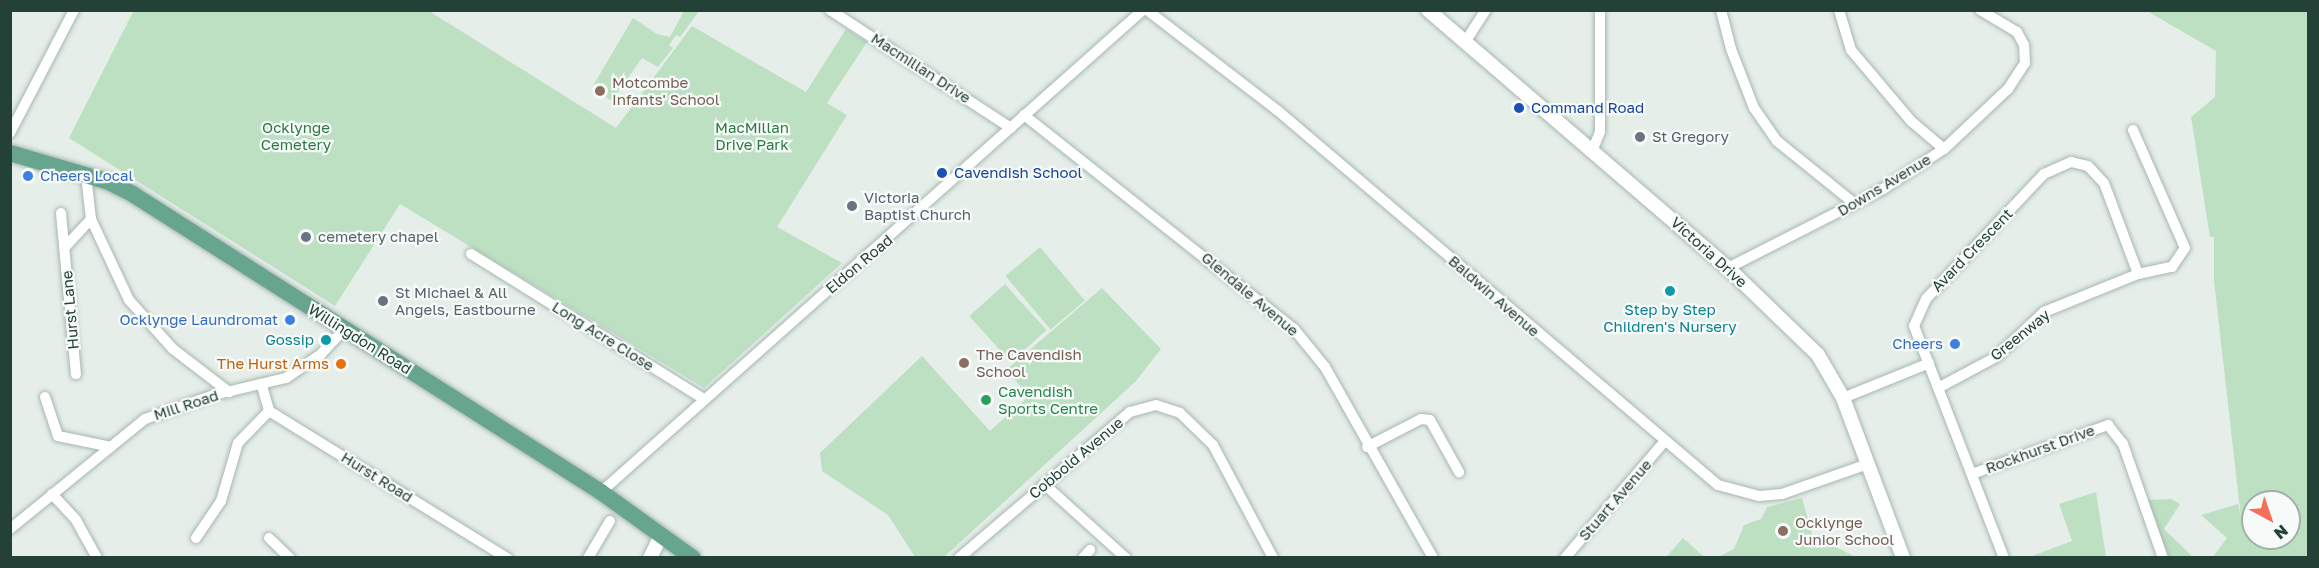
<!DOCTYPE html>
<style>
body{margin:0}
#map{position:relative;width:2319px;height:568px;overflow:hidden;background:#e5eee9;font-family:"Golos Text",sans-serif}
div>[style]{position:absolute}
.green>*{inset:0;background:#bde0c3;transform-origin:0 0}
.roads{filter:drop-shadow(0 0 2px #a7b7b0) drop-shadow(0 0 2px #a7b7b0)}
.minor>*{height:10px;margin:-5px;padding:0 5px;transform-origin:5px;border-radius:5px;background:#fff}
.tertiary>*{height:14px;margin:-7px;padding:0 7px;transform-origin:7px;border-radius:7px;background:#fff}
.primary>*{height:16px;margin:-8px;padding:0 8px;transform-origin:8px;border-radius:8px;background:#68a58e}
.dots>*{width:16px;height:16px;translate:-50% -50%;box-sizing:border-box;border:3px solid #f6faf8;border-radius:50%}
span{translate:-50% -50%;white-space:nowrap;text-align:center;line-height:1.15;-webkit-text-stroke:4.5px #f6faf8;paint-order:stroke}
.street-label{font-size:15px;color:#234136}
.education-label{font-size:15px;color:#785e54}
.left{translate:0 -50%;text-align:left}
.transit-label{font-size:15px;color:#164399}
.park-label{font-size:15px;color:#2b7a41}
.worship-label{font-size:15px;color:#5b616d}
.shop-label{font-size:15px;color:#366cbe}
.right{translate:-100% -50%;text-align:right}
.culture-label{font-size:15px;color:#0d838f}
.food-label{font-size:15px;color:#c56008}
.leisure-label{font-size:15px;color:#27864d}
.frame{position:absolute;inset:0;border:12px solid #234136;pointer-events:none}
.north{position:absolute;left:2241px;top:490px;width:60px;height:60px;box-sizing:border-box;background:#f6faf8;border:2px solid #a2b0aa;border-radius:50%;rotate:140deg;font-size:16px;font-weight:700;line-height:24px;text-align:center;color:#234136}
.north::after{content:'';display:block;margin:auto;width:21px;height:27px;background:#f66f5b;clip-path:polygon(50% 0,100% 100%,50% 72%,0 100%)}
</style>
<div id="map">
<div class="green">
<div style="clip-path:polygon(134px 10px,429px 11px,616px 128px,692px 26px,806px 92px,846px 29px,867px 42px,827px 103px,847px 115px,777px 227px,842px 263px,704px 388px,400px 204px,335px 306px,69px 138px)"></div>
<div style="clip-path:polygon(684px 11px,699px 11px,680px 37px,676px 35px,669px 45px,673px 48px,658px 67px,642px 58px,612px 101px,598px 92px,600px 88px,594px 84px,633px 18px,657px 34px,670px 37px)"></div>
<div style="clip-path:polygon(evenodd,2147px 11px,2308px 11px,2308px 557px,2213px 557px,2227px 538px,2201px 515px,2238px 504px,2241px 518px,2214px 281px,2214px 237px,2210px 237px,2191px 117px,2215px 97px,2216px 51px,2147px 11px,2253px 502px,2289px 502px,2289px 538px,2253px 538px,2253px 502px)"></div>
<div style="left:1040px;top:247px;width:70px;height:45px;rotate:50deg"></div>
<div style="left:1005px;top:284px;width:62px;height:48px;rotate:48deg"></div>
<div style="clip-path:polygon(1102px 288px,1161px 349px,1136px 381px,944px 557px,915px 557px,888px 515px,822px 471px,820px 453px,922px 356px,990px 431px,1029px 396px,1006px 370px)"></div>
<div style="clip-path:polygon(2096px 492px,2106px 557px,2029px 557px,2072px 541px,2059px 504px)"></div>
<div style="clip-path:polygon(1802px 498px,1816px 548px,1830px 544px,1856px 557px,1718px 557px,1734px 549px,1744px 525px,1761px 519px,1767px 507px)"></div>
<div style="clip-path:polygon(2171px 499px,2180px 504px,2164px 529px,2193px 557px,2166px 557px,2148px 500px)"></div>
<div style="clip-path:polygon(1683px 538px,1702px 555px,1709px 557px,1666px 557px)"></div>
</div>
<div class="roads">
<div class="minor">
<div style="left:830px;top:10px;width:216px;rotate:33.1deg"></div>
<div style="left:1147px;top:10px;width:164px;rotate:37.6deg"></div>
<div style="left:1277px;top:110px;width:579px;rotate:40.38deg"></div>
<div style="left:1718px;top:485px;width:42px;rotate:15deg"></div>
<div style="left:1759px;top:496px;width:23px;rotate:-5deg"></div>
<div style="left:1782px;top:494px;width:91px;rotate:-19.2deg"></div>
<div style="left:1721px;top:10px;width:40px;rotate:75.6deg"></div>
<div style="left:1731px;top:49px;width:63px;rotate:68.7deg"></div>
<div style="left:1754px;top:108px;width:40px;rotate:55.1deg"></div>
<div style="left:1777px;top:141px;width:100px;rotate:38.9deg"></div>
<div style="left:1839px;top:10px;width:42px;rotate:73.3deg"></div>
<div style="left:1851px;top:50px;width:93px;rotate:49.8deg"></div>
<div style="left:1911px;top:121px;width:43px;rotate:40.3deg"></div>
<div style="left:1465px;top:42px;width:38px;rotate:-57deg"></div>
<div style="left:1024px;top:115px;width:345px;rotate:38.4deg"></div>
<div style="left:1294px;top:329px;width:49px;rotate:50.8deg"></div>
<div style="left:1325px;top:367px;width:219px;rotate:60.5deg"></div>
<div style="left:10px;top:133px;width:139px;rotate:-62.5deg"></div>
<div style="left:1593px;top:149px;width:18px;rotate:-68deg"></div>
<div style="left:1600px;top:132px;width:122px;rotate:-90deg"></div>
<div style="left:86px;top:175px;width:44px;rotate:83.5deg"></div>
<div style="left:91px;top:219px;width:89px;rotate:64.9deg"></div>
<div style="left:129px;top:300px;width:66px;rotate:48.1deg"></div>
<div style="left:173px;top:349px;width:71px;rotate:37.5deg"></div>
<div style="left:61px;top:213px;width:162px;rotate:84.7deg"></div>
<div style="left:65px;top:247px;width:38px;rotate:-47deg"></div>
<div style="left:471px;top:254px;width:274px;rotate:31.9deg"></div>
<div style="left:1728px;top:268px;width:174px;rotate:-27deg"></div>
<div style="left:1883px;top:189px;width:73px;rotate:-33.3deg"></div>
<div style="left:1944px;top:149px;width:88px;rotate:-43.2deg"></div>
<div style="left:2008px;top:89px;width:31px;rotate:-57deg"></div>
<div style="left:2025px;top:63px;width:18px;rotate:-93deg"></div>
<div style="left:2024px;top:45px;width:15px;rotate:-118deg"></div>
<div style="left:2017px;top:32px;width:43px;rotate:-149.3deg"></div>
<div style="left:262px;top:386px;width:26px;rotate:74deg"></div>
<div style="left:269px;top:411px;width:280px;rotate:31.7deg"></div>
<div style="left:1938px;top:388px;width:66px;rotate:-28.1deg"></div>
<div style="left:1996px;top:357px;width:66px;rotate:-43.2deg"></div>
<div style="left:2044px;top:312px;width:101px;rotate:-22deg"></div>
<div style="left:2138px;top:274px;width:35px;rotate:-12deg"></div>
<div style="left:2172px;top:267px;width:23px;rotate:-56deg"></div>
<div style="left:2185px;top:248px;width:129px;rotate:-113.8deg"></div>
<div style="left:45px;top:397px;width:41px;rotate:71.6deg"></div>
<div style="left:58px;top:436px;width:54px;rotate:11.7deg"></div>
<div style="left:1843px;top:398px;width:93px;rotate:-22.1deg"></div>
<div style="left:1367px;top:447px;width:61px;rotate:-27.4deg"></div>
<div style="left:1421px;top:419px;width:9px;rotate:6deg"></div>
<div style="left:1430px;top:420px;width:60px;rotate:60.9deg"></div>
<div style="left:1972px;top:474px;width:145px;rotate:-19.8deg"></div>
<div style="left:2108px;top:425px;width:24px;rotate:52deg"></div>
<div style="left:2123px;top:444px;width:121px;rotate:70.7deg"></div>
<div style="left:1044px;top:484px;width:110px;rotate:42.1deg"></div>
<div style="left:601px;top:492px;width:725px;rotate:-41.65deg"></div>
<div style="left:52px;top:494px;width:35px;rotate:47deg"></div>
<div style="left:76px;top:520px;width:43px;rotate:61.1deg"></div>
<div style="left:10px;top:529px;width:174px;rotate:-39.2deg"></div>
<div style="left:145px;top:419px;width:73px;rotate:-19.2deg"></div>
<div style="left:214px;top:395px;width:74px;rotate:-13.3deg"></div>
<div style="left:286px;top:378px;width:42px;rotate:-34.4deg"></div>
<div style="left:321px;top:354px;width:34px;rotate:-47deg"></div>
<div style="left:196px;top:538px;width:45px;rotate:-56deg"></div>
<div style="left:221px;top:501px;width:60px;rotate:-73.7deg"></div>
<div style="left:238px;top:443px;width:45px;rotate:-45.9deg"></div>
<div style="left:269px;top:538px;width:29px;rotate:44deg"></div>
<div style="left:588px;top:558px;width:43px;rotate:-59.3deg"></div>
<div style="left:959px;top:558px;width:225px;rotate:-40.5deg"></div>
<div style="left:1130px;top:412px;width:27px;rotate:-15deg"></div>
<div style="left:1156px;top:405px;width:25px;rotate:18deg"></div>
<div style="left:1180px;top:413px;width:46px;rotate:44.1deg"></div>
<div style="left:1213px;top:445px;width:128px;rotate:62deg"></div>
<div style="left:1083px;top:558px;width:11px;rotate:-49deg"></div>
<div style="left:1565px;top:558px;width:153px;rotate:-49.5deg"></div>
<div style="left:2004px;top:558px;width:249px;rotate:-111.2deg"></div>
<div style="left:1914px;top:326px;width:30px;rotate:-66deg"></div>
<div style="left:1926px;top:299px;width:172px;rotate:-46.7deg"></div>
<div style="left:2044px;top:174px;width:30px;rotate:-24deg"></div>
<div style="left:2071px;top:162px;width:17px;rotate:13deg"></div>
<div style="left:2088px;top:166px;width:23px;rotate:47deg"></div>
<div style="left:2104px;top:183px;width:97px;rotate:69.5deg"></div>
</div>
<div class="tertiary">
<div style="left:1428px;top:10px;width:396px;rotate:40.7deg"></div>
<div style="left:1728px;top:268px;width:125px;rotate:44deg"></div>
<div style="left:1818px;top:355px;width:50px;rotate:59.8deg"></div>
<div style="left:1843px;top:398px;width:171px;rotate:69.4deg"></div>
<div style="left:650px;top:558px;width:25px;rotate:-64deg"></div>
</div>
<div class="primary">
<div style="left:10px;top:153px;width:103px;rotate:16.3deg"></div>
<div style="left:109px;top:182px;width:28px;rotate:27deg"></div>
<div style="left:134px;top:195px;width:553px;rotate:32.46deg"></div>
<div style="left:601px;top:492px;width:113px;rotate:35.7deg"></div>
</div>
</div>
<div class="dots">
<div style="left:600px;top:91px;background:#8d6e63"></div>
<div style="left:1519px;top:108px;background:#1a4fb4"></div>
<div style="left:1640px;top:137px;background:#6b7280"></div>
<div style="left:942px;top:173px;background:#1a4fb4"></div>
<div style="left:28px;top:176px;background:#3f7fe0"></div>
<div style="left:852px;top:206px;background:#6b7280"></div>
<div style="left:306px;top:237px;background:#6b7280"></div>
<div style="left:1670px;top:291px;background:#0f9aa8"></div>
<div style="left:383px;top:301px;background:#6b7280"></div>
<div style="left:290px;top:320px;background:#3f7fe0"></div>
<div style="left:326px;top:340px;background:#0f9aa8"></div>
<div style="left:1955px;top:344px;background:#3f7fe0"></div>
<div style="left:964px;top:363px;background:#8d6e63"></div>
<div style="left:341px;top:364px;background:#e8710a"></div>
<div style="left:986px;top:400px;background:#2e9e5b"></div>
<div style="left:1783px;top:531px;background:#8d6e63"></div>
</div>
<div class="street-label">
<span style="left:921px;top:68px;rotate:33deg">Macmillan Drive</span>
<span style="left:1884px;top:185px;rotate:-31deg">Downs Avenue</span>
<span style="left:1972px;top:250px;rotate:-46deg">Avard Crescent</span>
<span style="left:1709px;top:252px;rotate:42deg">Victoria Drive</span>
<span style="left:859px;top:264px;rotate:-40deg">Eldon Road</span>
<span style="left:1250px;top:294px;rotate:40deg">Glendale Avenue</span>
<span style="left:1494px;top:296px;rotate:41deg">Baldwin Avenue</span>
<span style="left:70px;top:310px;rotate:-95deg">Hurst Lane</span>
<span style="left:2020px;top:335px;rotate:-39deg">Greenway</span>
<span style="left:603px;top:336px;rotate:32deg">Long Acre Close</span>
<span style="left:360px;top:339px;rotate:32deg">Willingdon Road</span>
<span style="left:186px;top:405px;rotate:-18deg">Mill Road</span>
<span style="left:2040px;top:449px;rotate:-20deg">Rockhurst Drive</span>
<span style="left:1076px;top:458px;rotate:-40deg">Cobbold Avenue</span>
<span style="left:377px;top:477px;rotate:32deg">Hurst Road</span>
<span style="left:1615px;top:500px;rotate:-49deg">Stuart Avenue</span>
</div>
<div class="education-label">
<span class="left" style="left:612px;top:91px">Motcombe<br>Infants' School</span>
<span class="left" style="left:976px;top:363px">The Cavendish<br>School</span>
<span class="left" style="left:1795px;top:531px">Ocklynge<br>Junior School</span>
</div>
<div class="transit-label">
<span class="left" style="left:1531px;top:108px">Command Road</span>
<span class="left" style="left:954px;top:173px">Cavendish School</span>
</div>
<div class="park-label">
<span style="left:296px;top:136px">Ocklynge<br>Cemetery</span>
<span style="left:752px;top:136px">MacMillan<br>Drive Park</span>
</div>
<div class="worship-label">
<span class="left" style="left:1652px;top:137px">St Gregory</span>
<span class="left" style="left:864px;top:206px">Victoria<br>Baptist Church</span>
<span class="left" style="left:318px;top:237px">cemetery chapel</span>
<span class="left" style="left:395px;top:301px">St Michael &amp; All<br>Angels, Eastbourne</span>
</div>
<div class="shop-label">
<span class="left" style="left:40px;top:176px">Cheers Local</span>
<span class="right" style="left:278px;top:320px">Ocklynge Laundromat</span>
<span class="right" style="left:1943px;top:344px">Cheers</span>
</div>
<div class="culture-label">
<span style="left:1670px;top:318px">Step by Step<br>Children's Nursery</span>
<span class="right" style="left:314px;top:340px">Gossip</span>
</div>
<div class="food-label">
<span class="right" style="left:329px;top:364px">The Hurst Arms</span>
</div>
<div class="leisure-label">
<span class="left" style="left:998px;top:400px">Cavendish<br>Sports Centre</span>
</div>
<div class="frame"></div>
<div class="north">N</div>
</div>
